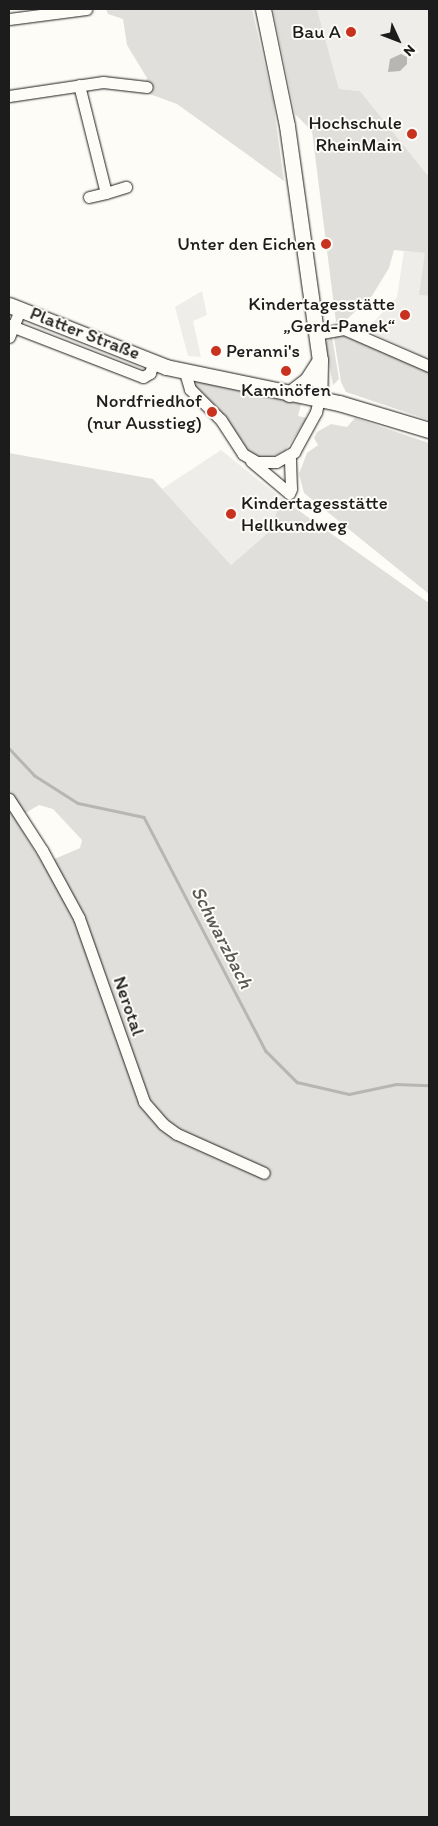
<!DOCTYPE html>
<meta charset="utf-8">
<style>
body{margin:0}
#map{position:relative;width:438px;height:1826px;overflow:hidden;background:#fdfcf7;font-family:Itim,sans-serif}
div>[style]{position:absolute}
.built>*{inset:0;background:#eeede9}
.green>*{inset:0;background:#e0dfdb}
.water>*{inset:0;background:#b7b6b2}
.stream>*{height:2.5px;margin:-1.25px;padding:0 1.25px;transform-origin:1.25px;border-radius:1.25px;background:#b7b6b2}
.roads{filter:drop-shadow(0 0 1px #1c1c1c) drop-shadow(0 0 1px #1c1c1c)}
.minor>*{height:11px;margin:-5.5px;padding:0 5.5px;transform-origin:5.5px;border-radius:5.5px;background:#fdfcf7}
.major>*{height:15px;margin:-7.5px;padding:0 7.5px;transform-origin:7.5px;border-radius:7.5px;background:#fdfcf7}
.dots>*{width:14px;height:14px;translate:-50% -50%;box-sizing:border-box;border:2px solid #fdfcf7;border-radius:50%}
span{translate:-50% -50%;white-space:nowrap;text-align:center;line-height:1.15;-webkit-text-stroke:4px #fdfcf7;paint-order:stroke}
.poi-label{font-size:19px;color:#1c1c1c}
.right{translate:-100% -50%;text-align:right}
.left{translate:0 -50%;text-align:left}
.street-label{font-size:19px;color:#1c1c1c}
.water-label{font-size:20px;color:#5a5a58;font-style:italic}
.frame{position:absolute;inset:0;border:10px solid #1c1c1c;pointer-events:none}
.north{position:absolute;left:373px;top:15px;width:50px;height:50px;-webkit-text-stroke:4px #fdfcf7;paint-order:stroke;rotate:133deg;font-size:14px;font-weight:700;line-height:20px;text-align:center;color:#1c1c1c}
.north::after{content:'';display:block;margin:auto;width:18px;height:22px;background:#1c1c1c;clip-path:polygon(50% 0,100% 100%,50% 72%,0 100%)}
</style>
<div id="map">
<div class="built">
<div style="clip-path:polygon(317px 9px,429px 9px,429px 177px,360px 91px,339px 89px)"></div>
<div style="clip-path:polygon(404px 251px,426px 253px,420px 295px,429px 296px,429px 359px,366px 330px,397px 297px)"></div>
<div style="clip-path:polygon(202px 291px,207px 315px,193px 321px,201px 357px,188px 356px,175px 307px)"></div>
<div style="clip-path:polygon(221px 450px,281px 498px,271px 530px,231px 565px,162px 489px)"></div>
</div>
<div class="green">
<div style="clip-path:polygon(106px 9px,252px 9px,273px 101px,284px 181px,177px 104px,144px 92px,147px 78px,127px 45px,123px 19px,108px 14px)"></div>
<div style="clip-path:polygon(273px 9px,317px 9px,339px 89px,360px 91px,429px 177px,429px 296px,419px 295px,425px 253px,394px 250px,389px 268px,372px 296px,344px 322px,336px 322px,312px 131px,295px 114px)"></div>
<div style="clip-path:polygon(344px 336px,429px 371px,429px 420px,346px 392px,341px 382px,334px 337px)"></div>
<div style="clip-path:polygon(332px 337px,339px 379px,333px 385px,325px 343px)"></div>
<div style="clip-path:polygon(198px 382px,301px 404px,298px 416px,307px 418px,285px 451px,271px 457px,257px 457px,246px 449px,228px 422px,199px 394px,194px 385px)"></div>
<div style="clip-path:polygon(355px 418px,429px 443px,429px 594px,304px 493px,299px 474px,307px 453px,318px 445px,314px 438px,317px 432px,331px 424px,347px 427px)"></div>
<div style="clip-path:polygon(evenodd,9px 453px,153px 479px,231px 565px,271px 530px,281px 498px,429px 603px,429px 1817px,9px 1817px,9px 453px,39px 805px,53px 809px,82px 840px,80px 848px,43px 864px,15px 819px,39px 805px)"></div>
</div>
<div class="water">
<div style="clip-path:polygon(401px 54px,407px 57px,407px 64px,400px 71px,388px 72px,390px 59px)"></div>
</div>
<div class="stream">
<div style="left:9px;top:748px;width:37px;rotate:47deg"></div>
<div style="left:34px;top:775px;width:52px;rotate:32.5deg"></div>
<div style="left:78px;top:803px;width:67px;rotate:12deg"></div>
<div style="left:144px;top:817px;width:264px;rotate:62.5deg"></div>
<div style="left:266px;top:1051px;width:44px;rotate:45deg"></div>
<div style="left:297px;top:1082px;width:53px;rotate:13deg"></div>
<div style="left:349px;top:1094px;width:48px;rotate:-12deg"></div>
<div style="left:396px;top:1084px;width:33px;rotate:2deg"></div>
</div>
<div class="roads">
<div class="minor">
<div style="left:9px;top:19px;width:78px;rotate:-7.4deg"></div>
<div style="left:79px;top:85px;width:111px;rotate:76deg"></div>
<div style="left:106px;top:193px;width:21px;rotate:-17deg"></div>
<div style="left:9px;top:96px;width:95px;rotate:-8.5deg"></div>
<div style="left:103px;top:82px;width:44px;rotate:6.5deg"></div>
<div style="left:89px;top:197px;width:17px;rotate:-13deg"></div>
<div style="left:9px;top:325px;width:144px;rotate:21.2deg"></div>
<div style="left:143px;top:377px;width:8px;rotate:-30deg"></div>
<div style="left:150px;top:373px;width:10px;rotate:-73deg"></div>
<div style="left:316px;top:334px;width:28px;rotate:-10deg"></div>
<div style="left:344px;top:329px;width:93px;rotate:23.5deg"></div>
<div style="left:9px;top:337px;width:29px;rotate:-68deg"></div>
<div style="left:185px;top:372px;width:18px;rotate:74deg"></div>
<div style="left:190px;top:389px;width:44px;rotate:45deg"></div>
<div style="left:221px;top:420px;width:40px;rotate:57.1deg"></div>
<div style="left:243px;top:454px;width:16px;rotate:30deg"></div>
<div style="left:257px;top:462px;width:19px"></div>
<div style="left:276px;top:462px;width:21px;rotate:-29deg"></div>
<div style="left:294px;top:452px;width:46px;rotate:-61.2deg"></div>
<div style="left:316px;top:412px;width:13px;rotate:-77deg"></div>
<div style="left:251px;top:461px;width:50px;rotate:40.1deg"></div>
<div style="left:289px;top:493px;width:4px;rotate:-63deg"></div>
<div style="left:291px;top:489px;width:34px;rotate:-92deg"></div>
<div style="left:9px;top:799px;width:61px;rotate:57.1deg"></div>
<div style="left:42px;top:850px;width:77px;rotate:61.4deg"></div>
<div style="left:79px;top:918px;width:195px;rotate:70.5deg"></div>
<div style="left:144px;top:1102px;width:29px;rotate:49deg"></div>
<div style="left:163px;top:1124px;width:17px;rotate:36deg"></div>
<div style="left:177px;top:1134px;width:95px;rotate:24.1deg"></div>
</div>
<div class="major">
<div style="left:263px;top:9px;width:119px;rotate:78.4deg"></div>
<div style="left:287px;top:126px;width:236px;rotate:82deg"></div>
<div style="left:320px;top:360px;width:39px;rotate:91deg"></div>
<div style="left:9px;top:305px;width:169px;rotate:21.5deg"></div>
<div style="left:166px;top:367px;width:177px;rotate:11.8deg"></div>
<div style="left:339px;top:403px;width:94px;rotate:16.7deg"></div>
<div style="left:289px;top:394px;width:23px;rotate:-38deg"></div>
<div style="left:307px;top:380px;width:24px;rotate:-57deg"></div>
</div>
</div>
<div class="dots">
<div style="left:351px;top:32px;background:#c8321e"></div>
<div style="left:412px;top:134px;background:#c8321e"></div>
<div style="left:326px;top:244px;background:#c8321e"></div>
<div style="left:405px;top:315px;background:#c8321e"></div>
<div style="left:216px;top:351px;background:#c8321e"></div>
<div style="left:286px;top:371px;background:#c8321e"></div>
<div style="left:212px;top:412px;background:#c8321e"></div>
<div style="left:231px;top:514px;background:#c8321e"></div>
</div>
<div class="poi-label">
<span class="right" style="left:341px;top:32px">Bau A</span>
<span class="right" style="left:402px;top:134px">Hochschule<br>RheinMain</span>
<span class="right" style="left:316px;top:244px">Unter den Eichen</span>
<span class="right" style="left:395px;top:315px">Kindertagesstätte<br>„Gerd-Panek“</span>
<span class="left" style="left:226px;top:351px">Peranni's</span>
<span style="left:286px;top:390px">Kaminöfen</span>
<span class="right" style="left:202px;top:412px">Nordfriedhof<br>(nur Ausstieg)</span>
<span class="left" style="left:241px;top:514px">Kindertagesstätte<br>Hellkundweg</span>
</div>
<div class="street-label">
<span style="left:85px;top:333px;rotate:21deg">Platter Straße</span>
<span style="left:129px;top:1006px;rotate:71deg">Nerotal</span>
</div>
<div class="water-label">
<span style="left:222px;top:937px;rotate:63deg">Schwarzbach</span>
</div>
<div class="frame"></div>
<div class="north">N</div>
</div>
